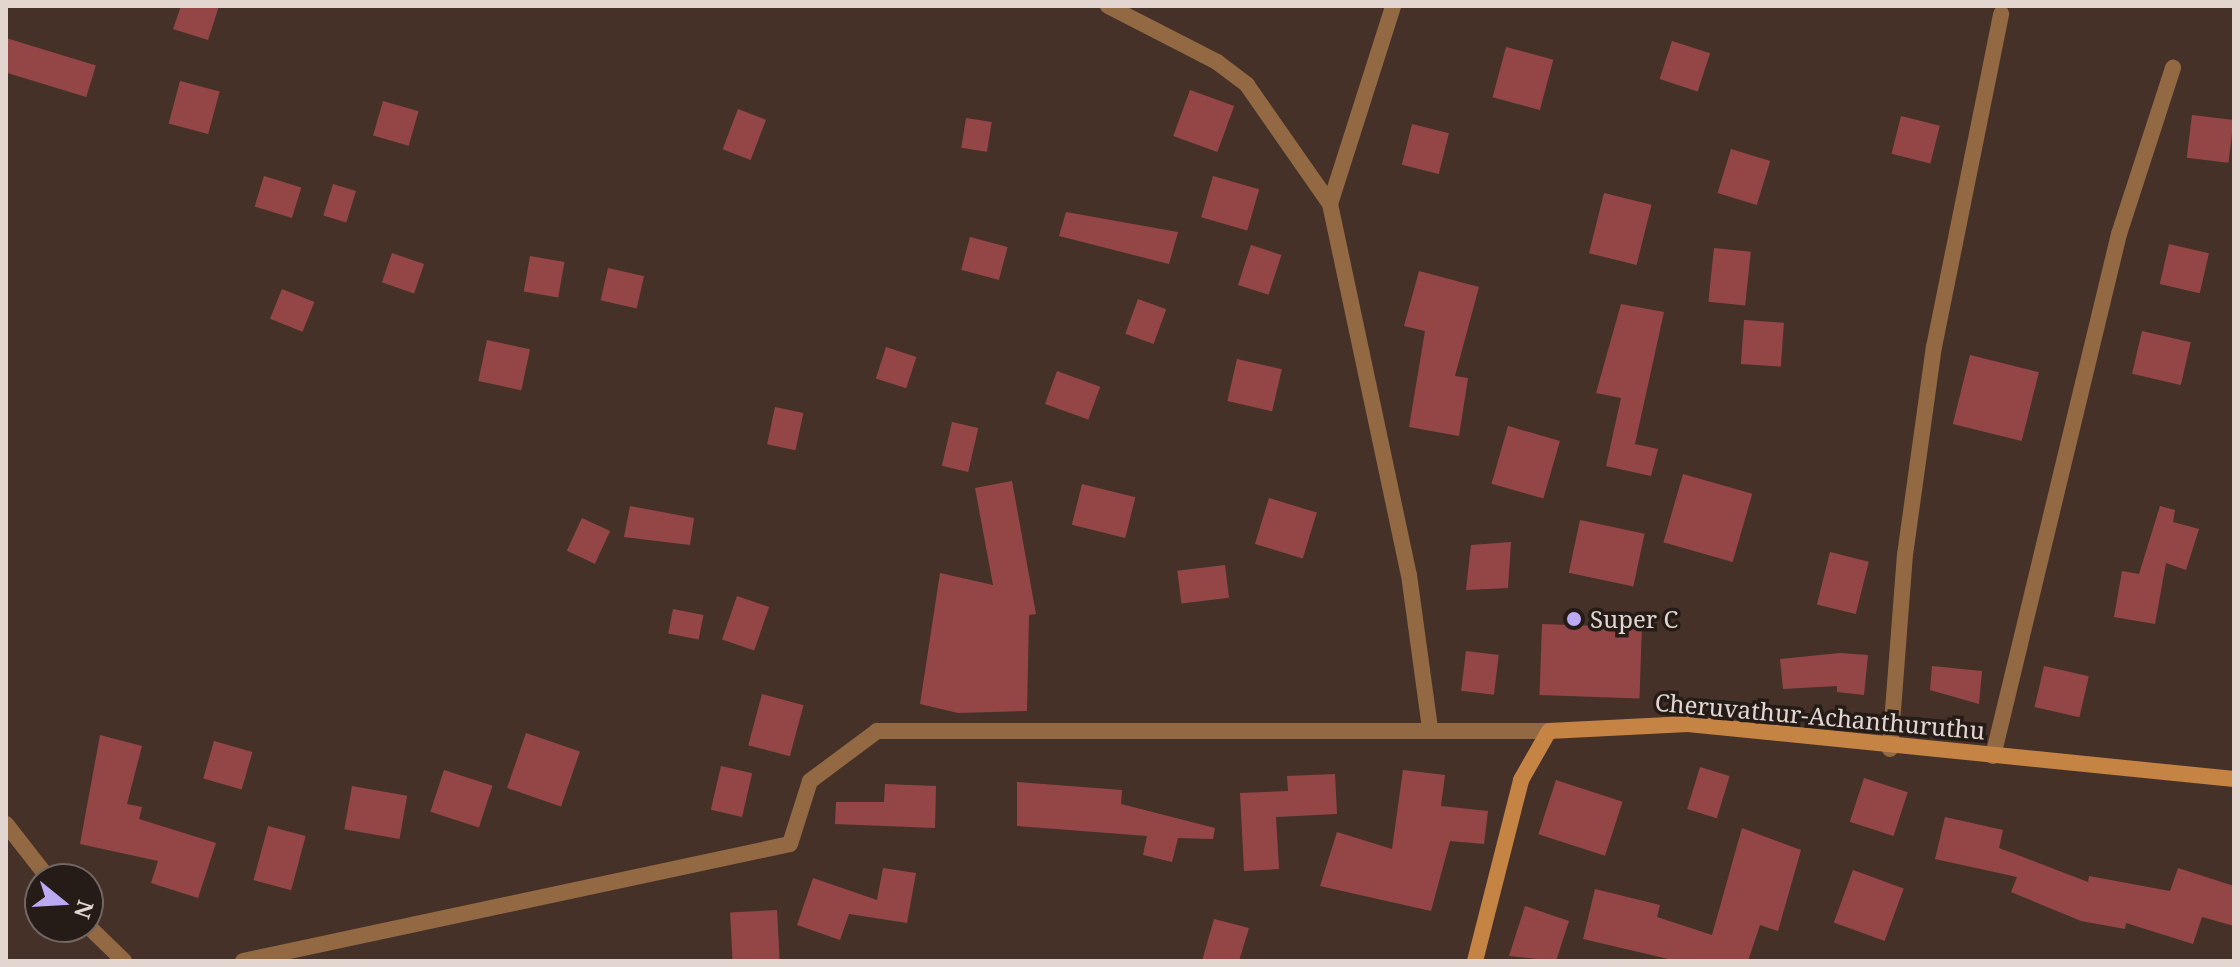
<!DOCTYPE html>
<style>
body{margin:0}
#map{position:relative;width:2240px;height:967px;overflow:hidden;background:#463129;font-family:"Noto Serif",serif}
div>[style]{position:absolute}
.building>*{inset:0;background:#944647;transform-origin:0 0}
.minor>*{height:16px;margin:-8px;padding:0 8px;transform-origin:8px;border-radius:8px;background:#926943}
.tertiary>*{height:16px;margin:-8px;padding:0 8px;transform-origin:8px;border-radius:8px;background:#926943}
.secondary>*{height:16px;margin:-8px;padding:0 8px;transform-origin:8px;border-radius:8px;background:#c58444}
.dots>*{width:22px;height:22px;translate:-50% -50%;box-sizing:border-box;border:4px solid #251c18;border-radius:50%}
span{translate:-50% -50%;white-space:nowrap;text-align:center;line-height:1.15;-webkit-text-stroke:7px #251c18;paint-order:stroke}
.poi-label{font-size:24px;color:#e3d6d0}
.left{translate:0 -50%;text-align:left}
.street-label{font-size:24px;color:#e3d6d0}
.frame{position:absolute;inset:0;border:8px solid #e3d6d0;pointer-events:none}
.north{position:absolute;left:24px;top:863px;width:80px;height:80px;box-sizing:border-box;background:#251c18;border:2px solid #716662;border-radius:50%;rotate:108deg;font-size:22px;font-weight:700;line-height:32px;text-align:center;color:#e3d6d0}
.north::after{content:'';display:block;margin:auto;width:28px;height:36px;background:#bcaaf5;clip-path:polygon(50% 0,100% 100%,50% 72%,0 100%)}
</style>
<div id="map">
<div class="building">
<div style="clip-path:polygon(181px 6px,219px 6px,208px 40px,173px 29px)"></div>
<div style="left:6px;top:38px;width:94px;height:33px;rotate:17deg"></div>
<div style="left:1672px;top:41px;width:40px;height:40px;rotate:18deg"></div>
<div style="left:1506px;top:47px;width:49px;height:52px;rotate:15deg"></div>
<div style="left:180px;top:81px;width:41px;height:44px;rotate:15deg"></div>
<div style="left:1190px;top:90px;width:47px;height:49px;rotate:20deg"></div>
<div style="left:383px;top:101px;width:37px;height:36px;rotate:16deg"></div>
<div style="left:738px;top:109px;width:30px;height:43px;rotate:21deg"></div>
<div style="left:2192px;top:115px;width:42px;height:43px;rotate:7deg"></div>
<div style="left:1901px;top:116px;width:40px;height:39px;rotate:14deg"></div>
<div style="left:966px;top:118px;width:26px;height:30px;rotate:9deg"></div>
<div style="left:1412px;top:124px;width:38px;height:42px;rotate:14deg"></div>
<div style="left:1731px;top:149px;width:41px;height:46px;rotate:17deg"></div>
<div style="left:264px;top:176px;width:39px;height:32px;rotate:17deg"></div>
<div style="left:1213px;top:176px;width:48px;height:43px;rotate:16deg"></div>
<div style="left:333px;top:184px;width:24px;height:33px;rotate:17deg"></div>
<div style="left:1604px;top:193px;width:49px;height:62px;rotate:14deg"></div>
<div style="clip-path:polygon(1066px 212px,1178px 232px,1169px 264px,1059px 236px)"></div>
<div style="left:970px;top:237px;width:39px;height:34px;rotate:15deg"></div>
<div style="left:2169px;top:244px;width:41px;height:41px;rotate:13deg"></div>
<div style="left:1251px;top:245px;width:32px;height:42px;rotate:18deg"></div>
<div style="left:1714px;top:248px;width:37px;height:54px;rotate:6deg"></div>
<div style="left:392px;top:253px;width:34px;height:31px;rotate:19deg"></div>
<div style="left:530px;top:256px;width:35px;height:36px;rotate:10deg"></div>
<div style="left:608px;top:268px;width:37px;height:33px;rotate:13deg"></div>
<div style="clip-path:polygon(1419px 271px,1479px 287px,1455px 376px,1468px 378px,1459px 436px,1409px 427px,1425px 331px,1404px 326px)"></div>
<div style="left:282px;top:289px;width:35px;height:32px;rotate:22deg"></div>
<div style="left:1138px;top:299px;width:30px;height:37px;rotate:20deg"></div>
<div style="clip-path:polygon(1621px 304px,1664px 312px,1635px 444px,1658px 449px,1651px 476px,1606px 466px,1621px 398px,1596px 393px)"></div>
<div style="left:1744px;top:320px;width:40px;height:44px;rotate:4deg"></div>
<div style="left:2142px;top:331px;width:50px;height:44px;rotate:13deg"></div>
<div style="left:487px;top:340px;width:44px;height:42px;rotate:12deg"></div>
<div style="left:886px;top:347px;width:32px;height:33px;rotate:18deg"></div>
<div style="left:1970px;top:355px;width:71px;height:71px;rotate:14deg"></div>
<div style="left:1237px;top:359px;width:46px;height:43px;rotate:13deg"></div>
<div style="left:1057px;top:371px;width:46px;height:35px;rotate:20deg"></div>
<div style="left:775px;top:407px;width:29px;height:38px;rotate:12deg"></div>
<div style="left:952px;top:422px;width:27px;height:45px;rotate:13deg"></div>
<div style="left:1508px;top:426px;width:54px;height:60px;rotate:16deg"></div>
<div style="left:1683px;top:474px;width:72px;height:71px;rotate:16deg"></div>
<div style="clip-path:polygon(1012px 481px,1036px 614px,1029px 615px,1027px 711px,958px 713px,920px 704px,940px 573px,993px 585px,975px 488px)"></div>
<div style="left:1082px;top:484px;width:55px;height:42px;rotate:14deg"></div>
<div style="left:1269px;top:498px;width:50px;height:48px;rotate:17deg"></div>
<div style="clip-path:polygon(630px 506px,694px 518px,690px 545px,624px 537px)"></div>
<div style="clip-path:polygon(2160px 506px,2175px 510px,2173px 522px,2199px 529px,2186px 570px,2166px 563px,2155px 624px,2114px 617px,2122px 571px,2139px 574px)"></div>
<div style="left:582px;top:518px;width:31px;height:36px;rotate:25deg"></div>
<div style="left:1580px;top:520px;width:66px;height:54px;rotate:12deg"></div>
<div style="clip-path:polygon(1511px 542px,1508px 588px,1466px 590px,1471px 545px)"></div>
<div style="left:1830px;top:552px;width:40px;height:54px;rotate:14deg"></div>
<div style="left:1225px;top:565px;width:33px;height:48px;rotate:83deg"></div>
<div style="left:737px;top:596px;width:34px;height:46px;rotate:19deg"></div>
<div style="left:673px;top:609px;width:31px;height:25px;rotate:11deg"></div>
<div style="left:1542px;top:624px;width:100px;height:71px;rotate:2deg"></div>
<div style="left:1466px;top:651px;width:33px;height:40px;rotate:7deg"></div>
<div style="clip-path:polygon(1840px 653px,1868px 655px,1864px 695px,1837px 692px,1837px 686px,1783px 689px,1780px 659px)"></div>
<div style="clip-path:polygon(1932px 666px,1982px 671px,1979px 704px,1930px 690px)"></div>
<div style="left:2044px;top:666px;width:46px;height:42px;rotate:13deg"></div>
<div style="left:762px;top:694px;width:43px;height:53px;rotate:15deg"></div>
<div style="left:526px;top:733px;width:57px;height:58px;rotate:19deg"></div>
<div style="clip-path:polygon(100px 735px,142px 746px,127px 804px,142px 807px,139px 819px,216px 843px,198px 898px,151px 883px,158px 861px,80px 844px)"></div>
<div style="left:214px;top:741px;width:40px;height:39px;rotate:16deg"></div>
<div style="left:721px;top:766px;width:32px;height:45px;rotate:13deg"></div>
<div style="left:1700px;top:767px;width:31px;height:44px;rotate:17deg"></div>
<div style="left:444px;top:770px;width:51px;height:44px;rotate:18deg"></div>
<div style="clip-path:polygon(1403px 770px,1445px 775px,1441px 806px,1488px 811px,1484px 844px,1450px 841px,1431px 911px,1320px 886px,1337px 832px,1392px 849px)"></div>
<div style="clip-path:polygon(1335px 774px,1337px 814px,1276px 817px,1279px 869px,1244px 871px,1240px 793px,1288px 791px,1287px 776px)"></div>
<div style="left:1864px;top:778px;width:46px;height:46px;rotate:18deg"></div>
<div style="left:1556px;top:780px;width:70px;height:57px;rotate:18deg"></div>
<div style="clip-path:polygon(1017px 782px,1122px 790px,1121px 804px,1215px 828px,1213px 839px,1178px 838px,1172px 862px,1143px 855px,1147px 836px,1017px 826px)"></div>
<div style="clip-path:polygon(885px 784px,936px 786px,935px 828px,835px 824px,836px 802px,884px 802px)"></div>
<div style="left:352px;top:786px;width:56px;height:44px;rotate:10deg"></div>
<div style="clip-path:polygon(1945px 817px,2003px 830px,1999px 848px,2088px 882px,2089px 876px,2170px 891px,2178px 868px,2234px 886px,2234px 926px,2202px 917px,2193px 944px,2126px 923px,2125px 929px,2081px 921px,2011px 892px,2017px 877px,1935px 859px)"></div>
<div style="left:268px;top:826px;width:39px;height:56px;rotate:15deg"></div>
<div style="clip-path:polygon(1742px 828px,1801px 850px,1778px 931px,1760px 925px,1748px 961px,1677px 961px,1583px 939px,1595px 889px,1660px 905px,1657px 917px,1712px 935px)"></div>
<div style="clip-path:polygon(883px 868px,916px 873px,907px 923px,849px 914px,840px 940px,797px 925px,813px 878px,877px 900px)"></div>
<div style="left:1853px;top:870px;width:54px;height:56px;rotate:20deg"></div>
<div style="clip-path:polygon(1525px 906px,1569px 921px,1556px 961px,1509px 956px)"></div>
<div style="left:777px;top:910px;width:51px;height:47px;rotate:87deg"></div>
<div style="clip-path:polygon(1214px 919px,1249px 928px,1239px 961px,1202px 961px)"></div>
</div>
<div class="minor">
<div style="left:1108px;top:6px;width:123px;rotate:27.2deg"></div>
<div style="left:1217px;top:62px;width:38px;rotate:37deg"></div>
<div style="left:1247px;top:85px;width:145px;rotate:55.1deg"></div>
<div style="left:1330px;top:204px;width:379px;rotate:78deg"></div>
<div style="left:1409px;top:575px;width:155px;rotate:82.2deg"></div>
<div style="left:1330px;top:204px;width:208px;rotate:-72.3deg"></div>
<div style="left:1890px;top:749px;width:195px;rotate:-85.6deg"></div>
<div style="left:1905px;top:555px;width:210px;rotate:-82.1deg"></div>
<div style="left:1934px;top:347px;width:340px;rotate:-78.6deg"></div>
<div style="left:1993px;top:756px;width:537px;rotate:-76.43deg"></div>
<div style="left:2119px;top:234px;width:175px;rotate:-72deg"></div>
</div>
<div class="tertiary">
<div style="left:6px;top:824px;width:70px;rotate:52deg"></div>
<div style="left:88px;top:926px;width:50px;rotate:44.2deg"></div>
<div style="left:243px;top:961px;width:559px;rotate:-12.07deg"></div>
<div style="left:790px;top:844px;width:66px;rotate:-72.4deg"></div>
<div style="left:810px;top:781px;width:84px;rotate:-36.7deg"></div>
<div style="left:877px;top:731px;width:672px"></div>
</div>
<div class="secondary">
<div style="left:1475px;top:961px;width:187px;rotate:-75.7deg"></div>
<div style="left:1521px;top:780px;width:56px;rotate:-60.3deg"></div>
<div style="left:1549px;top:731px;width:139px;rotate:-2.9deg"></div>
<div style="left:1688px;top:724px;width:549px;rotate:5.75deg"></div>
</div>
<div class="dots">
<div style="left:1574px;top:619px;background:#bcaaf5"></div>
</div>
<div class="poi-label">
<span class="left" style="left:1590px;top:619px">Super C</span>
</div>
<div class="street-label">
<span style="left:1820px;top:716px;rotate:5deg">Cheruvathur-Achanthuruthu</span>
</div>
<div class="frame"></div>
<div class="north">N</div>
</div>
